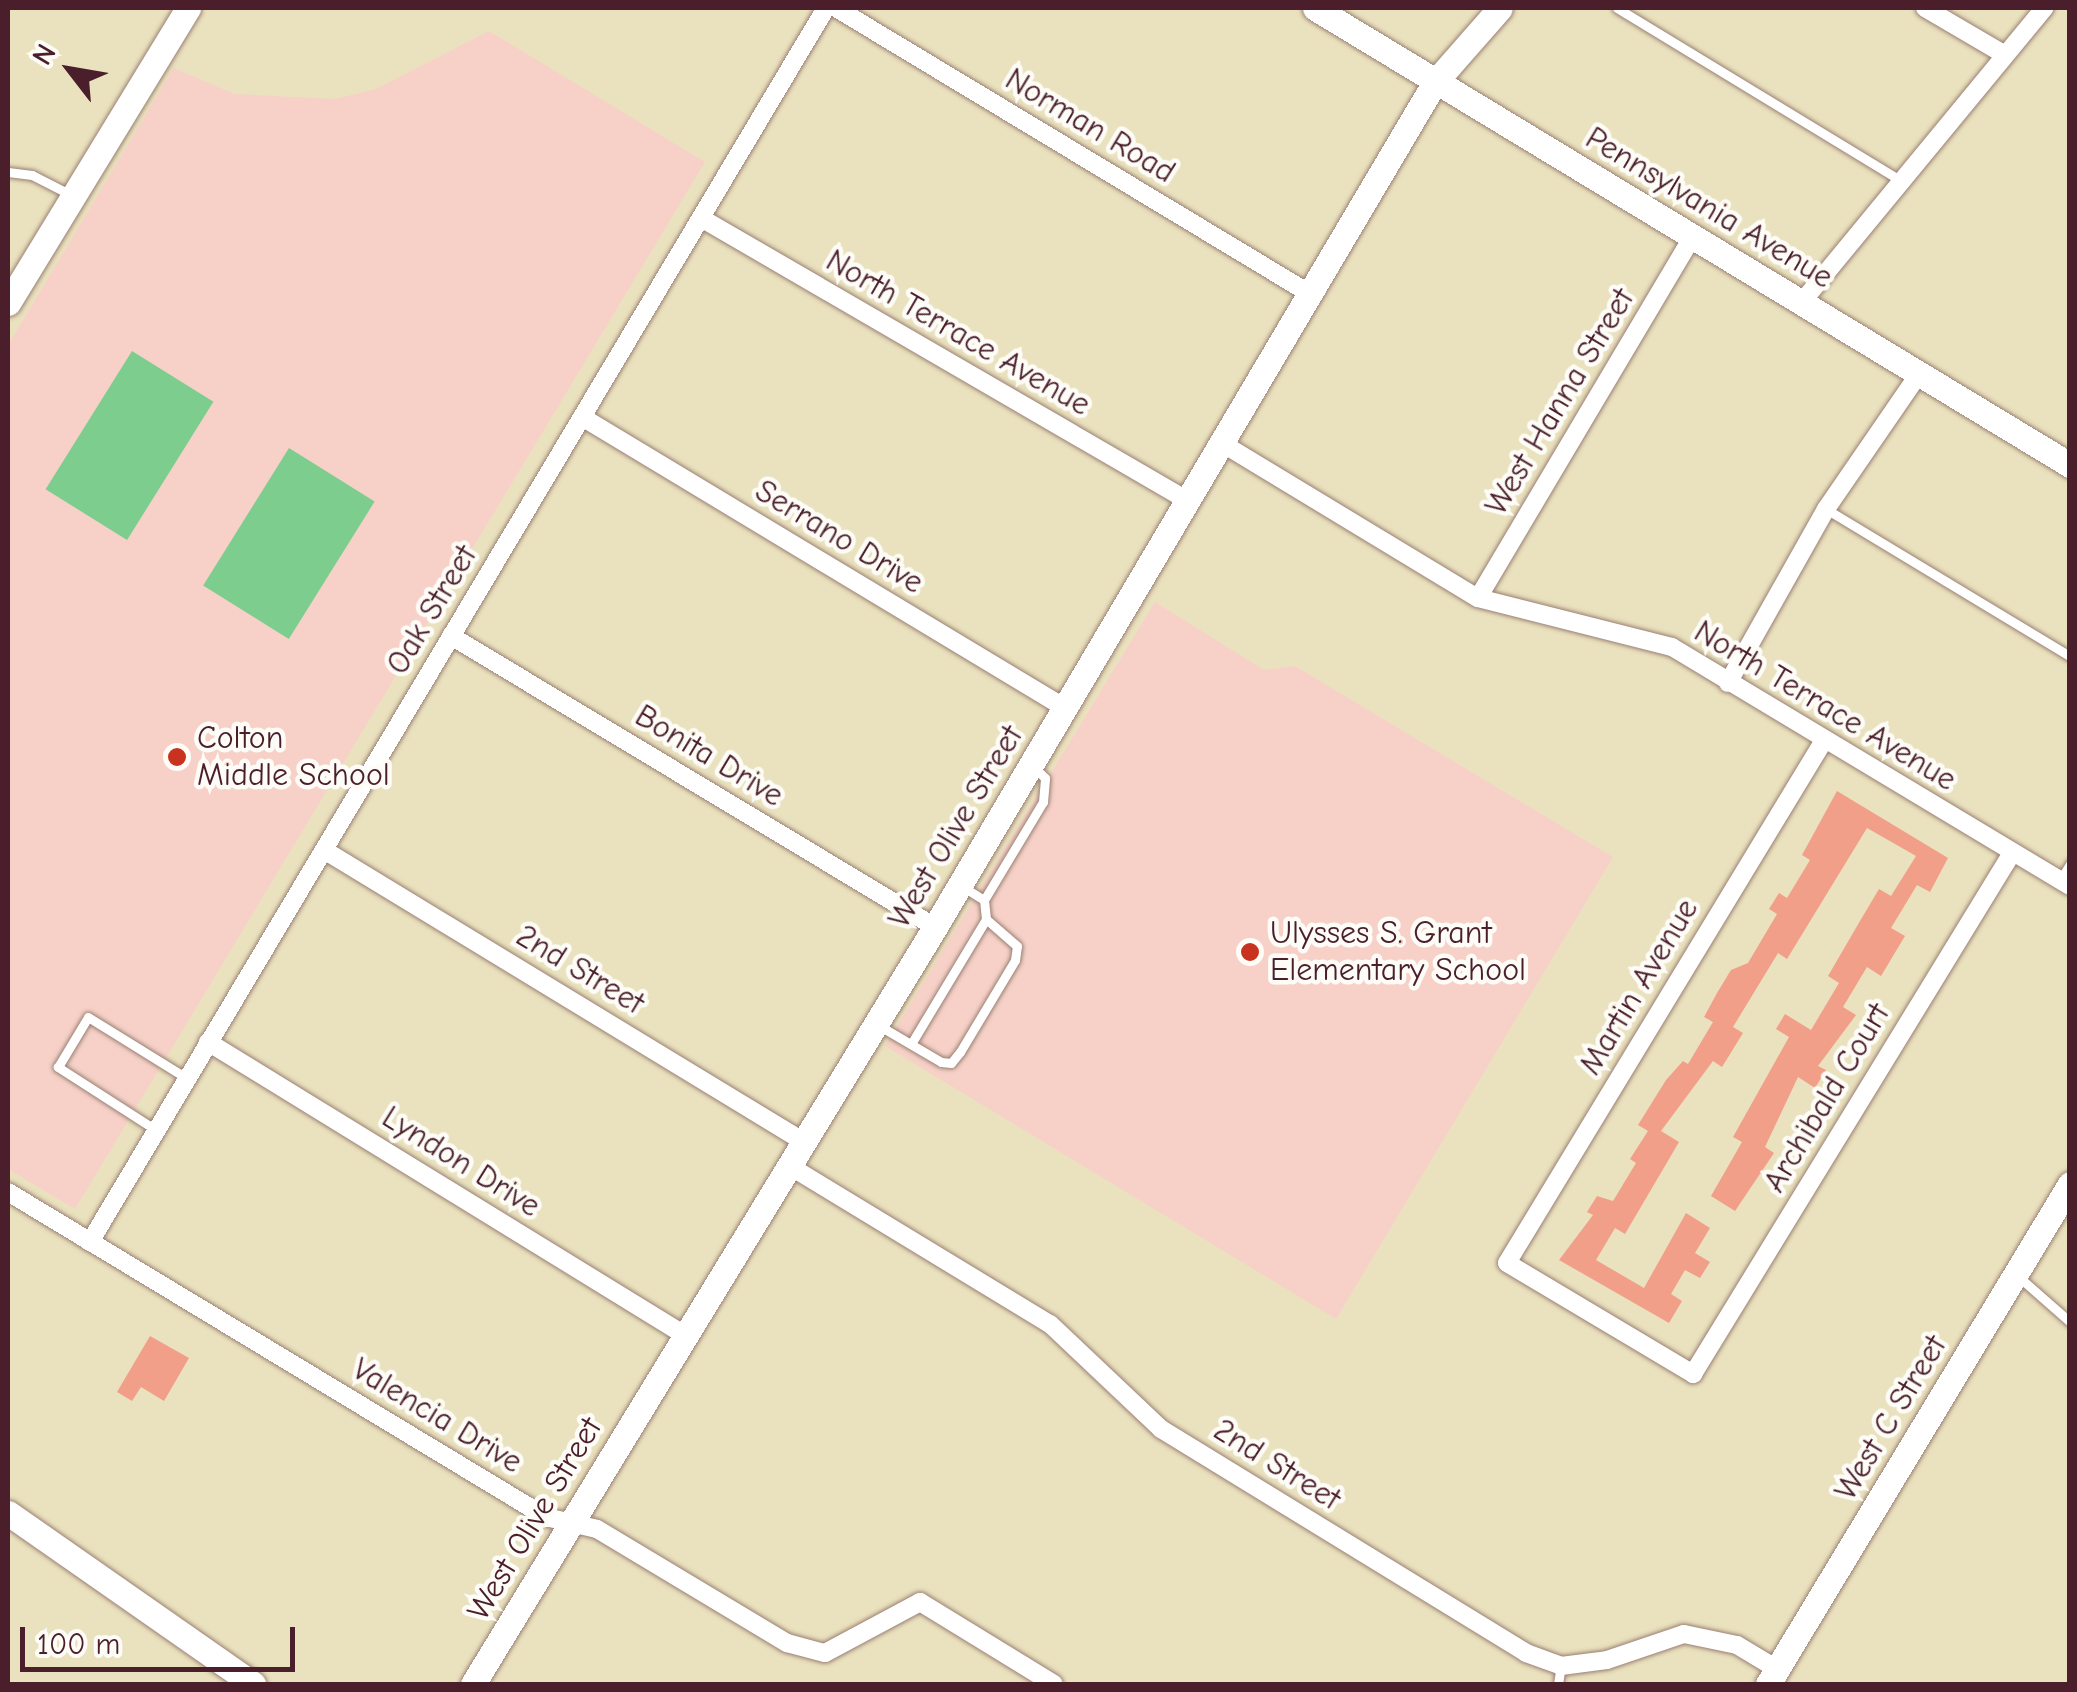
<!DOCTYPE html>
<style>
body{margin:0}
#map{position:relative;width:2077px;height:1692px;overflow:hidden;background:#eae1be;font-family:"Comic Neue",sans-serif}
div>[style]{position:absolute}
.built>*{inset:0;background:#f7d1c8}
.green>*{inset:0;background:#7dcd8e;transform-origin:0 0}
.building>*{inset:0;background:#f19f89}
.roads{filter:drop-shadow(0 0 2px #9a8074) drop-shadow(0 0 2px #9a8074)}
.lane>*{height:9px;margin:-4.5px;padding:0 4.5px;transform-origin:4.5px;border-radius:4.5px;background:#fff}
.street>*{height:18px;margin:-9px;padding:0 9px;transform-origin:9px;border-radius:9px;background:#fff}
.secondary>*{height:25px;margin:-12.5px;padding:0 12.5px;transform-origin:12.5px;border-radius:12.5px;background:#fff}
.dots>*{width:28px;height:28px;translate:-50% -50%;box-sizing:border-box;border:5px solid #fdfcf7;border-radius:50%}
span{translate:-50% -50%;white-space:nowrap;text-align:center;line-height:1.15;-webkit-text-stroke:9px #fdfcf7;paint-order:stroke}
.street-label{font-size:32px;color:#4a1f2b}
.poi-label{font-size:32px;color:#4a1f2b}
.left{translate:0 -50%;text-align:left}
.frame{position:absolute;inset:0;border:10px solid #4a1f2b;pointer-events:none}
.north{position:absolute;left:20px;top:20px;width:100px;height:100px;-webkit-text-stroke:8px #fdfcf7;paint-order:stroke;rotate:301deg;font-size:28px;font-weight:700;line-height:40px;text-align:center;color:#4a1f2b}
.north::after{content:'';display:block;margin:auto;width:35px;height:45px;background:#4a1f2b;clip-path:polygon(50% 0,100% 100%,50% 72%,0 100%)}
.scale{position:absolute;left:20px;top:1627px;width:275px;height:45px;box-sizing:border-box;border:5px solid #4a1f2b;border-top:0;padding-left:12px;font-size:30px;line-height:35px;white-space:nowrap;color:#4a1f2b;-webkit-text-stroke:8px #fdfcf7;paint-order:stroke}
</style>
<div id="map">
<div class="built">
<div style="clip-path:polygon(489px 31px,705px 162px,75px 1209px,8px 1169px,8px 345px,174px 68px,234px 94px,335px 99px,376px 89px)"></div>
<div style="clip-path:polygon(1155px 602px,1264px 670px,1295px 666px,1613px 857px,1336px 1319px,885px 1046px)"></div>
</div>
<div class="green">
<div style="left:132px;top:351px;width:96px;height:163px;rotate:32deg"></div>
<div style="left:289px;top:448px;width:101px;height:162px;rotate:32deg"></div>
</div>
<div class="building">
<div style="clip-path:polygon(1837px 791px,1948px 858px,1930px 892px,1917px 885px,1891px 928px,1905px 936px,1881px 976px,1867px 967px,1843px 1007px,1856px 1015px,1818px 1066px,1826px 1070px,1815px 1088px,1798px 1077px,1765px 1147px,1774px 1153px,1735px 1211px,1711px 1196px,1742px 1142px,1733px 1137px,1789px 1037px,1776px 1029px,1785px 1014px,1811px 1030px,1839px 983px,1828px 976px,1860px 921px,1879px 889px,1891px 896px,1916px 856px,1867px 828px,1787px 959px,1778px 953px,1733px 1027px,1743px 1033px,1722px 1067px,1713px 1061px,1661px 1131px,1679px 1142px,1625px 1234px,1615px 1228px,1596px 1260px,1644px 1288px,1686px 1213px,1710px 1228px,1695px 1253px,1710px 1262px,1700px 1278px,1685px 1270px,1671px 1294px,1682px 1301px,1669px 1323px,1559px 1260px,1593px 1215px,1587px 1212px,1597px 1196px,1613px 1201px,1636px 1163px,1630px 1159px,1648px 1131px,1638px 1125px,1666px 1080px,1683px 1061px,1688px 1064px,1713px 1022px,1704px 1017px,1717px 993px,1731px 970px,1748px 963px,1777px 914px,1769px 909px,1779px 893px,1787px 898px,1810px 860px,1802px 855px)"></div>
<div style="clip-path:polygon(150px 1336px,189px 1358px,164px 1401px,141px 1387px,132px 1401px,117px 1392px)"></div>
</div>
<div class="roads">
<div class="lane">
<div style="left:1617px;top:8px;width:333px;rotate:31.3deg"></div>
<div style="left:8px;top:172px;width:24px;rotate:7deg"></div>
<div style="left:32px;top:175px;width:44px;rotate:27.1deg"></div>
<div style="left:1826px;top:509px;width:285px;rotate:31.1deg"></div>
<div style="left:2060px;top:880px;width:19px;rotate:-58deg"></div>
<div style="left:984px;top:900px;width:114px;rotate:-59deg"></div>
<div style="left:1043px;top:802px;width:24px;rotate:-85deg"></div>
<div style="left:1045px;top:778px;width:14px;rotate:-135deg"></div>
<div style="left:878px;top:1025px;width:73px;rotate:30.4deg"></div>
<div style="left:941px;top:1062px;width:10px;rotate:6deg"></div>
<div style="left:951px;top:1063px;width:14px;rotate:-51deg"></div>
<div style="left:960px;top:1052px;width:107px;rotate:-59.1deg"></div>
<div style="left:1015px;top:960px;width:14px;rotate:-82deg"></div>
<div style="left:1017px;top:946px;width:41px;rotate:-138.9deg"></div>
<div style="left:986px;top:919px;width:19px;rotate:-96deg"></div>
<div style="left:984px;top:900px;width:25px;rotate:-148deg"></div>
<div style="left:911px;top:1044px;width:146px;rotate:-59deg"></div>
<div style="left:156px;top:1130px;width:117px;rotate:-147.3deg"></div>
<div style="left:58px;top:1067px;width:58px;rotate:-59deg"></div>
<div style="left:88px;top:1017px;width:118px;rotate:31.8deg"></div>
<div style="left:2019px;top:1277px;width:68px;rotate:41.4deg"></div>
<div style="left:1558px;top:1684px;width:18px;rotate:-81deg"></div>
</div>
<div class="street">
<div style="left:836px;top:8px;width:556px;rotate:31.09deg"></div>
<div style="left:1925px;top:8px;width:93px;rotate:30.4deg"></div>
<div style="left:701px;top:218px;width:560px;rotate:30.14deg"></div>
<div style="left:1802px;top:302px;width:381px;rotate:-50.5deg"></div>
<div style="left:582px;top:417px;width:564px;rotate:31.07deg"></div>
<div style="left:1220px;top:442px;width:301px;rotate:31.2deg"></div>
<div style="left:1478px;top:598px;width:200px;rotate:14.2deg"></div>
<div style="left:1672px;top:647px;width:464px;rotate:31deg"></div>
<div style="left:1478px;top:598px;width:421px;rotate:-59.3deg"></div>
<div style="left:451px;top:636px;width:565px;rotate:31.02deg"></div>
<div style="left:1728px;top:683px;width:200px;rotate:-60.6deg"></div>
<div style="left:1826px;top:509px;width:166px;rotate:-55.5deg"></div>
<div style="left:1823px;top:742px;width:609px;rotate:121.24deg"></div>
<div style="left:1507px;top:1263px;width:217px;rotate:30.8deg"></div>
<div style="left:1693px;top:1374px;width:611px;rotate:-58.52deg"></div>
<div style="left:324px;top:850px;width:562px;rotate:31.31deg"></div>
<div style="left:208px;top:1042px;width:558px;rotate:31.58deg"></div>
<div style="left:788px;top:1165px;width:306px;rotate:31.3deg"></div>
<div style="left:1050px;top:1324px;width:153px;rotate:43.4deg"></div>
<div style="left:1161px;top:1429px;width:428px;rotate:31.5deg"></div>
<div style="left:1526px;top:1653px;width:37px;rotate:20deg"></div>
<div style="left:1561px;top:1666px;width:46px;rotate:-7.4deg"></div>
<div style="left:1607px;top:1660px;width:81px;rotate:-18.7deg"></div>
<div style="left:1684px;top:1634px;width:54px;rotate:11.7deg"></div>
<div style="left:1737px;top:1645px;width:47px;rotate:31deg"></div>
<div style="left:8px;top:1192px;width:629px;rotate:31.14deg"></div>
<div style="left:546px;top:1517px;width:52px;rotate:13.2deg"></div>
<div style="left:597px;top:1529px;width:222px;rotate:31deg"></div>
<div style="left:787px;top:1643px;width:39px;rotate:15deg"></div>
<div style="left:825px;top:1653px;width:108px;rotate:-28.2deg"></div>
<div style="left:920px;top:1602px;width:157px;rotate:31.5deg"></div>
<div style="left:90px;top:1242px;width:1437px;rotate:-59.19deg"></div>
</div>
<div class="secondary">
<div style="left:1315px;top:8px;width:883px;rotate:31.19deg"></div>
<div style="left:8px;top:303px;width:346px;rotate:-58.6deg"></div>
<div style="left:8px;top:1513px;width:299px;rotate:34.9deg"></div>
<div style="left:473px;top:1684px;width:887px;rotate:-58.6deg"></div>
<div style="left:935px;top:927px;width:982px;rotate:-59.39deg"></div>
<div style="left:1435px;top:82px;width:98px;rotate:-48.7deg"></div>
<div style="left:1768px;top:1684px;width:584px;rotate:-58.87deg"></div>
</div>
</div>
<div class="dots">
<div style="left:177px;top:757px;background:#c8321e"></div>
<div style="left:1250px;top:952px;background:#c8321e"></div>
</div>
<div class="street-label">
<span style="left:1090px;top:126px;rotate:31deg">Norman Road</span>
<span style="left:1709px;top:208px;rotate:31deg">Pennsylvania Avenue</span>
<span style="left:958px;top:333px;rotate:30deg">North Terrace Avenue</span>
<span style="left:1560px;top:402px;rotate:-59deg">West Hanna Street</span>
<span style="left:839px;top:537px;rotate:31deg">Serrano Drive</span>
<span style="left:432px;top:610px;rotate:-59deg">Oak Street</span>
<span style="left:1825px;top:706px;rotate:31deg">North Terrace Avenue</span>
<span style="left:709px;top:756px;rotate:31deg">Bonita Drive</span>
<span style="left:956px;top:827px;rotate:-59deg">West Olive Street</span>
<span style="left:580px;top:970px;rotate:31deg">2nd Street</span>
<span style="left:1639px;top:987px;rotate:-59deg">Martin Avenue</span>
<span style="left:1827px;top:1098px;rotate:-59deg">Archibald Court</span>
<span style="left:461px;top:1162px;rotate:32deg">Lyndon Drive</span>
<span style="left:437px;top:1416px;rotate:31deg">Valencia Drive</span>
<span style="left:1891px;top:1418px;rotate:-59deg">West C Street</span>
<span style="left:1277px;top:1465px;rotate:32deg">2nd Street</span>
<span style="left:535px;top:1519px;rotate:-59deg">West Olive Street</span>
</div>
<div class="poi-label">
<span class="left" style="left:197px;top:757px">Colton<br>Middle School</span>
<span class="left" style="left:1270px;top:952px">Ulysses S. Grant<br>Elementary School</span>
</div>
<div class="frame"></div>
<div class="north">N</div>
<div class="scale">100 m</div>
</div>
